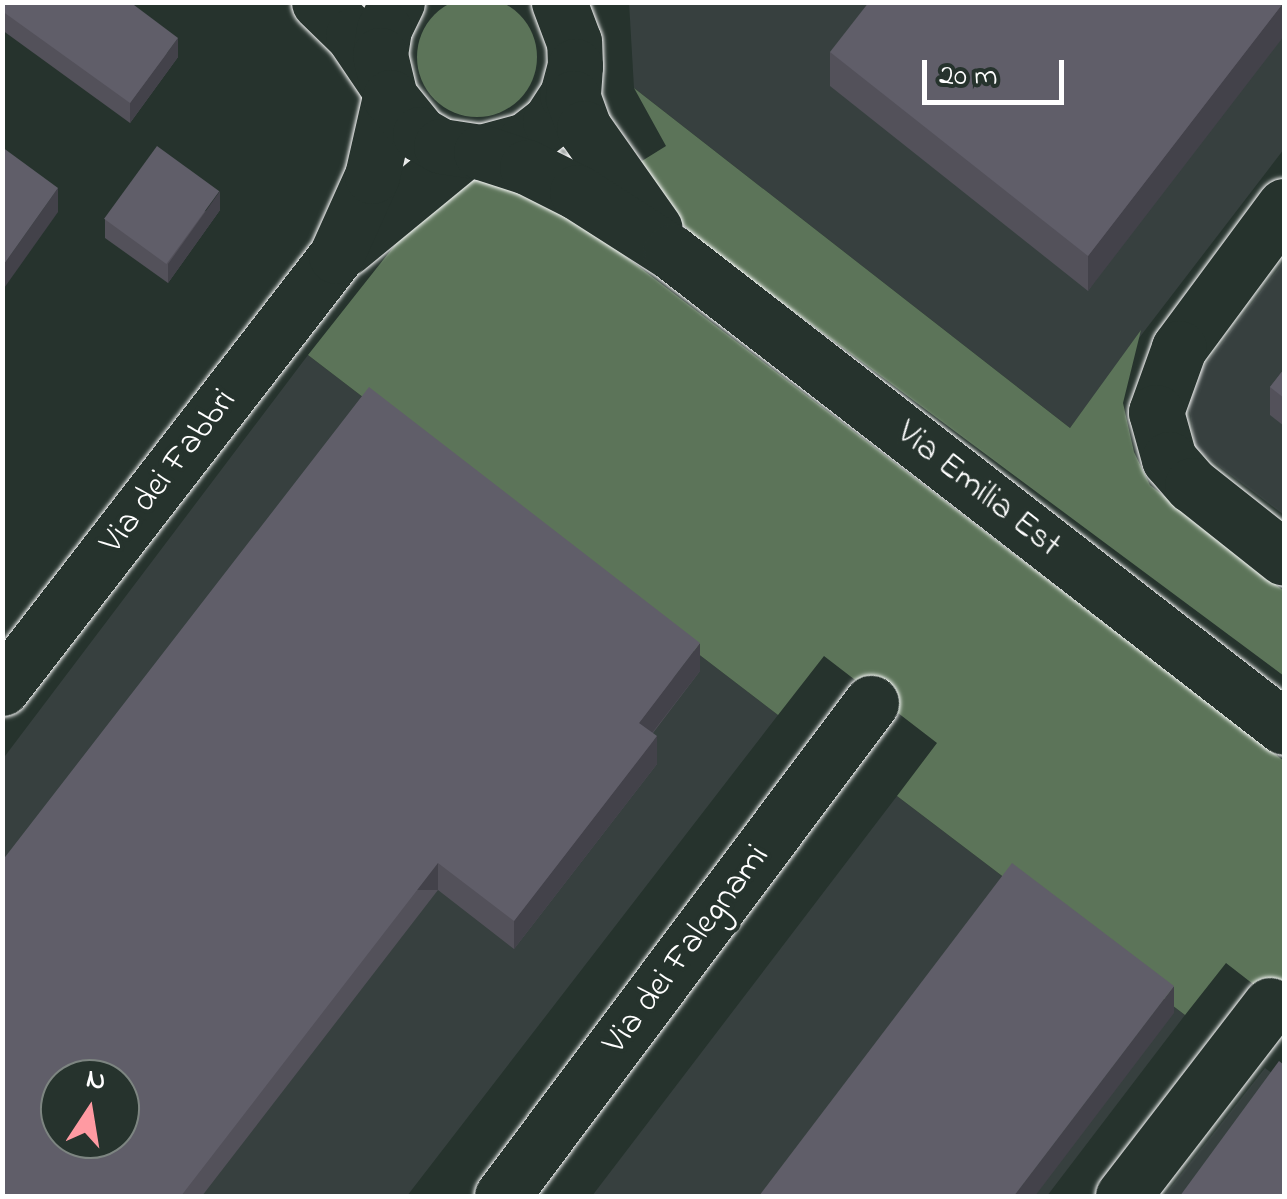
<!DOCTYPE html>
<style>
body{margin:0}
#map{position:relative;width:1287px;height:1199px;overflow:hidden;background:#26332d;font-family:"Indie Flower",sans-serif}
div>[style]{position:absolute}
.built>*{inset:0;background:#37403f}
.green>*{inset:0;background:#5c7459}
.round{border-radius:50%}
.roads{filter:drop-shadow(0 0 2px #fff) drop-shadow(0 0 2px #fff)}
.minor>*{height:55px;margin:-27.5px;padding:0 27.5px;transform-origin:27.5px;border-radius:27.5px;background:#26332d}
.major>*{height:55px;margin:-27.5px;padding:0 27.5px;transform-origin:27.5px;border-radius:27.5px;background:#26332d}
.wall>*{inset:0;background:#53515a}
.shaded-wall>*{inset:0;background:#43424a;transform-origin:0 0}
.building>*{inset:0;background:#605e69;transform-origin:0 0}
span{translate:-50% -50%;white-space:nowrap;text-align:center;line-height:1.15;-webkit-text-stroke:8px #26332d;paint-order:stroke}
.street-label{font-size:35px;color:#fff}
.frame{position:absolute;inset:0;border:5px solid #fff;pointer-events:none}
.north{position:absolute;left:40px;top:1059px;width:100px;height:100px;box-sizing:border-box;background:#26332d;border:2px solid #7d8581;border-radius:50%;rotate:12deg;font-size:28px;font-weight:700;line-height:40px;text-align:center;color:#fff}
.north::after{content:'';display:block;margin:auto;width:35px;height:45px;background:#ff9aa2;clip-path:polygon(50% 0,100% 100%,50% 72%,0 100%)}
.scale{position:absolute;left:922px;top:60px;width:142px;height:45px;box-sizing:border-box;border:5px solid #fff;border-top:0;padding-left:12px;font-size:30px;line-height:35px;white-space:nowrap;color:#fff;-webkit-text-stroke:8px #26332d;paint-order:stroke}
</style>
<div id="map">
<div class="built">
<div style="clip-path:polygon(629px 2px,1284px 3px,1284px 149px,1070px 428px,634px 88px)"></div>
<div style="clip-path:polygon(1284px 261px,1284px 515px,1195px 448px,1189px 405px,1202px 369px)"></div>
<div style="clip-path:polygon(evenodd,308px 355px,778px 715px,407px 1196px,3px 1196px,2px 760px,308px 355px,60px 1079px,120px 1079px,120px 1139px,60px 1139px,60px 1079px)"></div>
<div style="clip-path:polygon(897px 796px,1185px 1015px,1047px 1196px,592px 1196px)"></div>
<div style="clip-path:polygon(1265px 1068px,1284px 1082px,1284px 1196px,1164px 1196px)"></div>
</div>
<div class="green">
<div class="round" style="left:417px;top:-3px;width:120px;height:120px"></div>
<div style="clip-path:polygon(634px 88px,1070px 428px,1141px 330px,1123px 403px,1134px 452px,1150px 485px,1284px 591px,1284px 676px,699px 241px,629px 169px,666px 146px)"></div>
<div style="clip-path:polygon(499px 179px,555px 207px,612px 246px,1284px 761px,1284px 1008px,1226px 963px,1185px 1015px,897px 796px,937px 743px,824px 656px,778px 715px,308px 355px,432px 198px,462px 181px)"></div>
</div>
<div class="roads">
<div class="minor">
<div style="left:1284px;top:206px;width:177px;rotate:126.5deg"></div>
<div style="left:1179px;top:348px;width:68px;rotate:109.8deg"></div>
<div style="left:1156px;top:412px;width:49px;rotate:74.5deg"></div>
<div style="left:1169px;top:459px;width:35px;rotate:49deg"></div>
<div style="left:1192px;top:485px;width:117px;rotate:38.4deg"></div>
<div style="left:346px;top:248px;width:153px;rotate:-39.4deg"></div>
<div style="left:2px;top:688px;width:546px;rotate:-52.29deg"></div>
<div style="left:336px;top:256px;width:88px;rotate:-65.8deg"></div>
<div style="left:372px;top:176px;width:81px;rotate:-77.2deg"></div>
<div style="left:502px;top:1196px;width:616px;rotate:-53.19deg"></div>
<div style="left:1123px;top:1196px;width:241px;rotate:-52.4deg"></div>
</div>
<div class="major">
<div style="left:319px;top:2px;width:47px;rotate:44.1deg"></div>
<div style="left:353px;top:35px;width:55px;rotate:56deg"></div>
<div style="left:397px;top:2px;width:30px;rotate:116deg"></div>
<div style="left:384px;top:29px;width:26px;rotate:99deg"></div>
<div style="left:380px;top:55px;width:43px;rotate:76.6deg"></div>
<div style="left:390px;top:97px;width:48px;rotate:51deg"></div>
<div style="left:420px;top:134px;width:24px;rotate:30deg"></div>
<div style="left:441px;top:146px;width:40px;rotate:8.5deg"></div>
<div style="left:481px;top:152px;width:47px;rotate:-14.9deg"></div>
<div style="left:526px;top:140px;width:31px;rotate:-38deg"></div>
<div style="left:550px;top:121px;width:31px;rotate:-57deg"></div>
<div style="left:567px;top:95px;width:30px;rotate:-75deg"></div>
<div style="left:575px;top:66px;width:24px;rotate:-92deg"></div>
<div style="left:574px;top:42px;width:43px;rotate:-110.6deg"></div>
<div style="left:575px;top:66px;width:32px;rotate:94deg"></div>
<div style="left:573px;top:98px;width:32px;rotate:70deg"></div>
<div style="left:584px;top:128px;width:123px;rotate:54.9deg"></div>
<div style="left:481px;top:152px;width:48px;rotate:18.1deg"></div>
<div style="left:527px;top:167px;width:56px;rotate:26.6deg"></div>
<div style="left:577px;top:192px;width:112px;rotate:32.6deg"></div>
<div style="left:671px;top:252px;width:775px;rotate:37.77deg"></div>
</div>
</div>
<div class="wall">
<div style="clip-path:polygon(2px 2px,178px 57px,130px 123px,2px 30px)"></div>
<div style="clip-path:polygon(1284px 2px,1088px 291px,830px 86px,830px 52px)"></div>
<div style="clip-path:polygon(220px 210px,168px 283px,105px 238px,105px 219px)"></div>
<div style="clip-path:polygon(1284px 369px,1284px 426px,1270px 415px,1270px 387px)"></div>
<div style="clip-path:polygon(700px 671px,653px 733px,657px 764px,514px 949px,438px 890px,202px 1196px,2px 1196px,2px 861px)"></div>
</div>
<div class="shaded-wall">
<div style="clip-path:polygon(1284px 2px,1284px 36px,1088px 291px,1088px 256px)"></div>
<div style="clip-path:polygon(178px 38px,178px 57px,130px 123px,130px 103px)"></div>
<div style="clip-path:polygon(58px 188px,58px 212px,2px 291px,2px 267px)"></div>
<div style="clip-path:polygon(220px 191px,220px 210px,168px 283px,168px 264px)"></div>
<div style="clip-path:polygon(700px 643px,700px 671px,639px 750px,639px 723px)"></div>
<div style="clip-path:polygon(657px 736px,657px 764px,514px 949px,514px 921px)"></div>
<div style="left:438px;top:863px;width:27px;height:421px;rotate:90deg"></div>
<div style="clip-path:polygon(1174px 986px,1174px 1013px,1035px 1196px,1014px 1196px)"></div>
</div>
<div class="building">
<div style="clip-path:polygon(2px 2px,130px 2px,178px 38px,130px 103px,2px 11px)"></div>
<div style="clip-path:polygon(869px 2px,1284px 2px,1088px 256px,830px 52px)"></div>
<div style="left:157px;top:146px;width:77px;height:90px;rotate:36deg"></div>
<div style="clip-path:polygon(2px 147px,58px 188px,2px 267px)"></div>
<div style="clip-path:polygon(1284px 369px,1284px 398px,1270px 387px)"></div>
<div style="clip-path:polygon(evenodd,369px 387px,700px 643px,639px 723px,657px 736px,514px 921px,438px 863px,181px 1196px,2px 1196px,2px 861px,369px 387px,60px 1079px,120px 1079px,120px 1139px,60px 1139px,60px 1079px)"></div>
<div style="clip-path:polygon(1012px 863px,1174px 986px,1014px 1196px,759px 1196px)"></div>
<div style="clip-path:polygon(1279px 1061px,1284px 1065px,1284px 1196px,1180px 1196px)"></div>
</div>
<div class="street-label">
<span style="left:169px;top:472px;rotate:-52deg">Via dei Fabbri</span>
<span style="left:978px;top:490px;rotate:38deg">Via Emilia Est</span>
<span style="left:687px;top:950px;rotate:-53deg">Via dei Falegnami</span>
</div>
<div class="frame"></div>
<div class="north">N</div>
<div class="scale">20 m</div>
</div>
